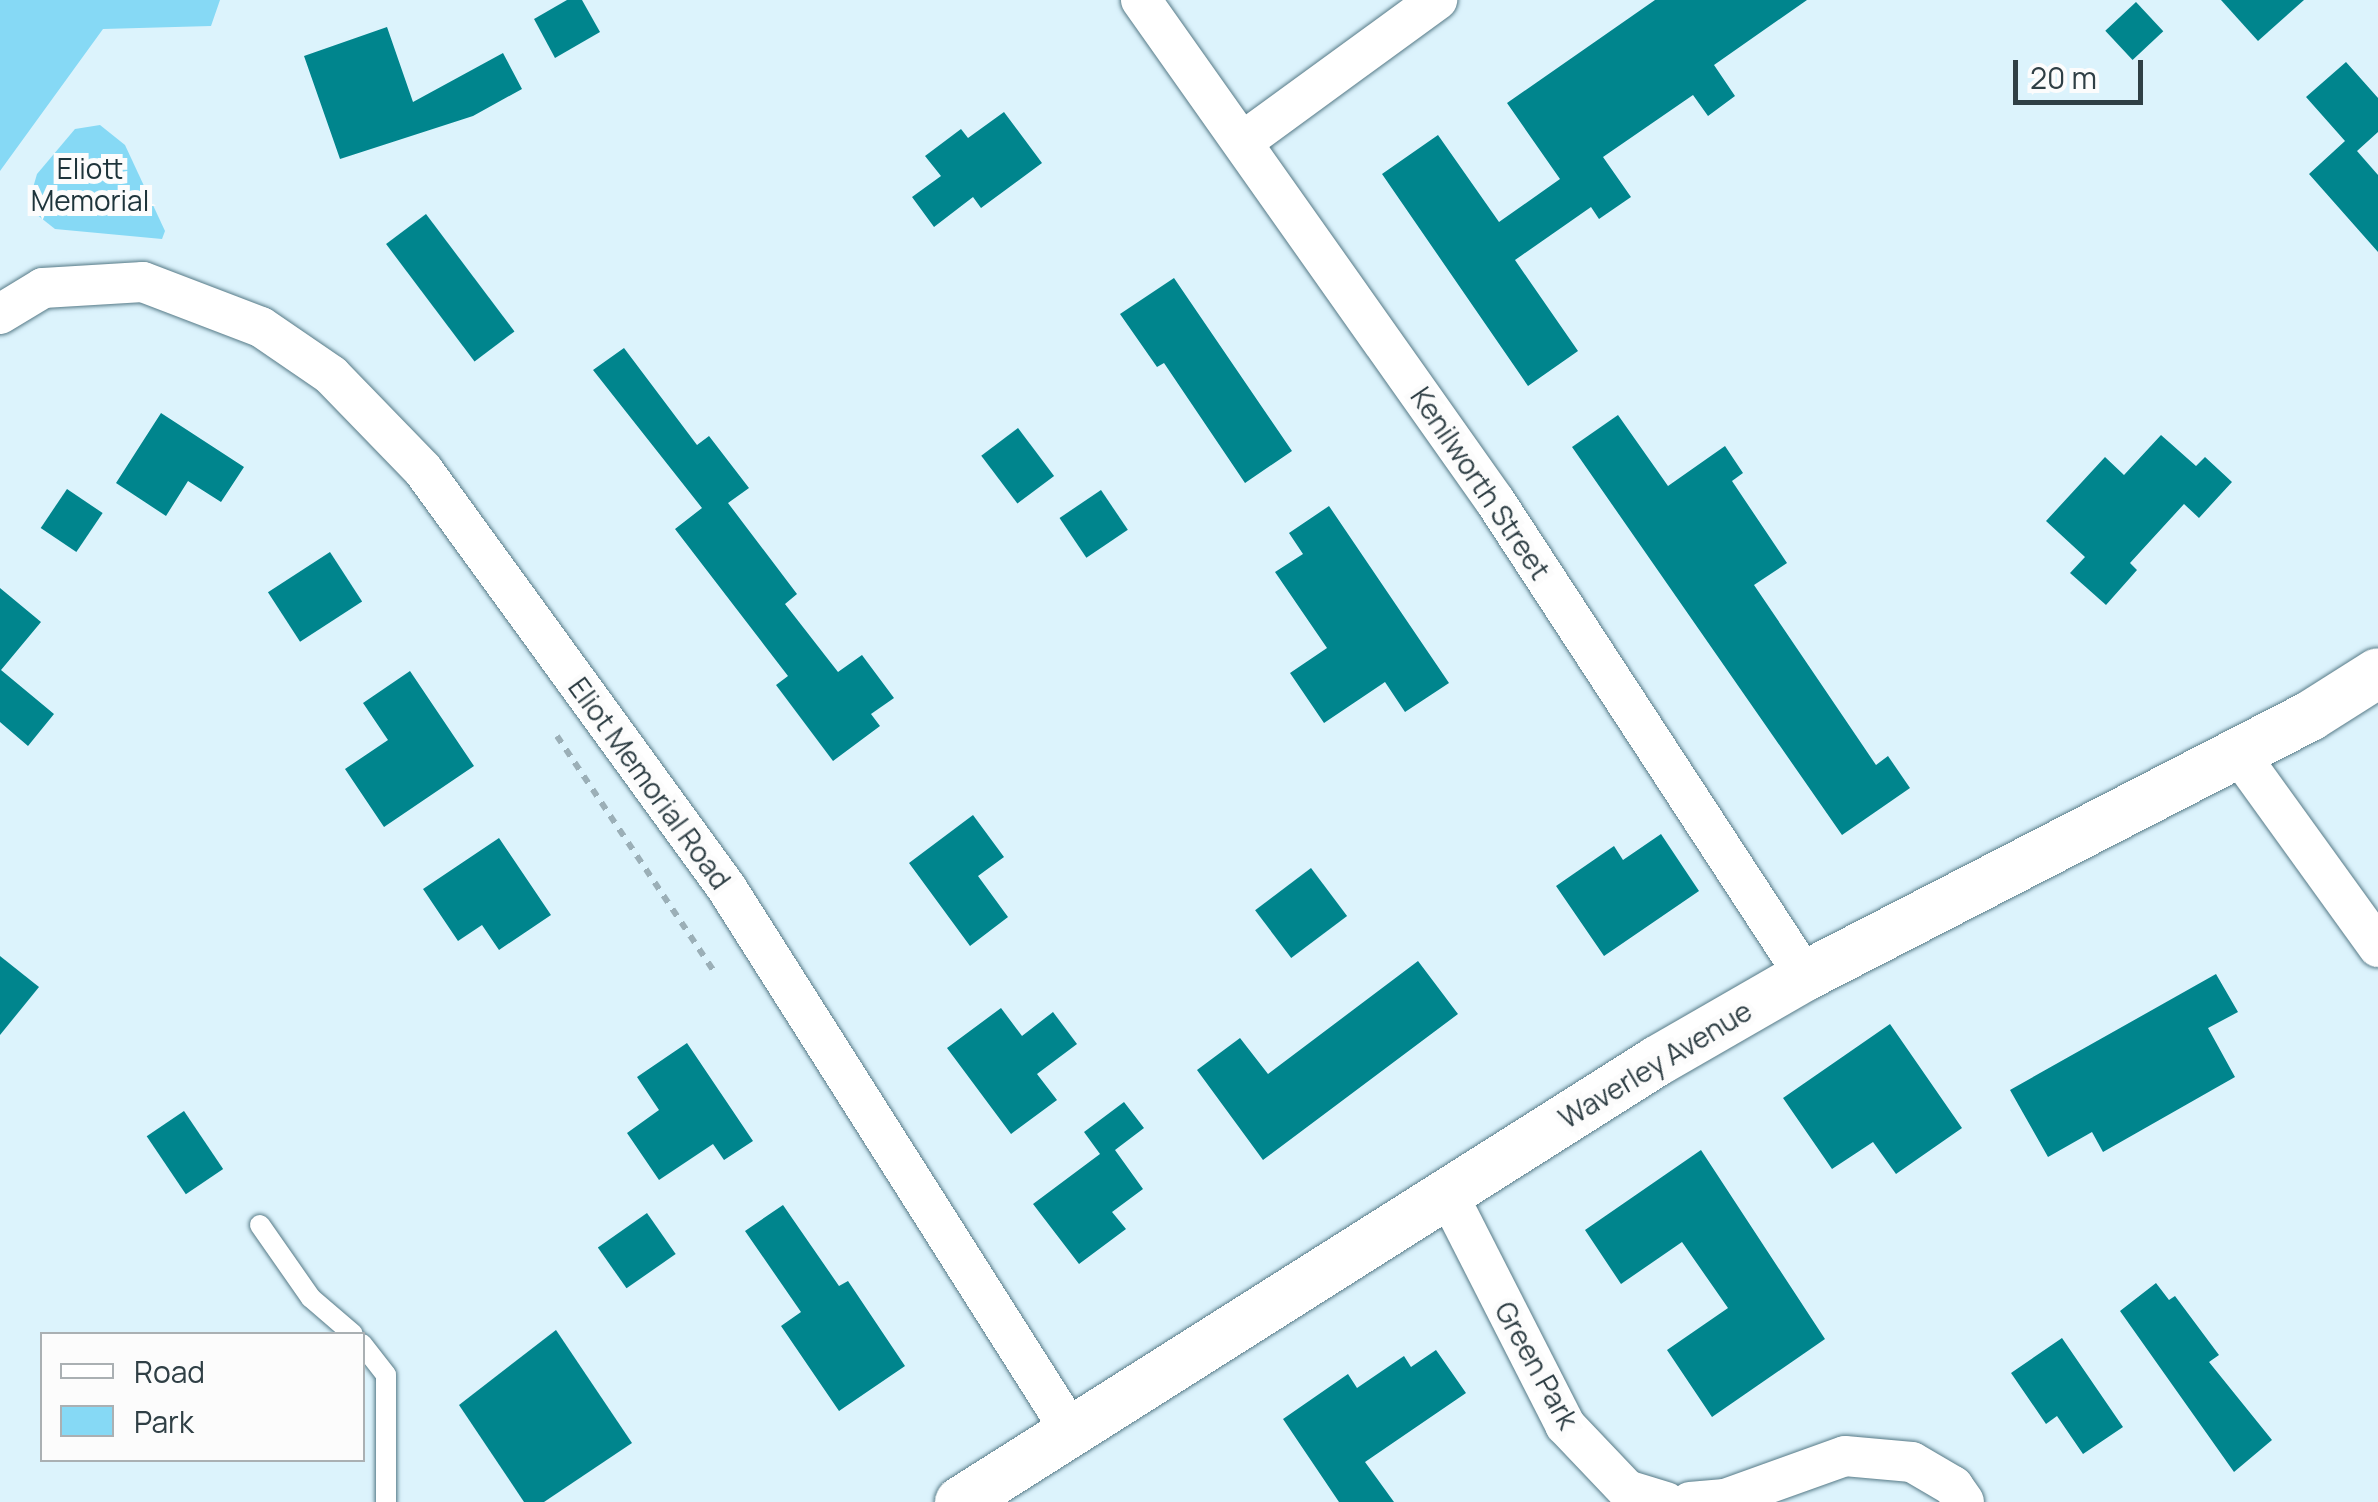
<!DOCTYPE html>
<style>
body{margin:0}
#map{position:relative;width:2378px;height:1502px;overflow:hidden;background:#dcf3fc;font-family:Manrope,sans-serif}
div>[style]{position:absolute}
.green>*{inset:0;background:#86d9f5}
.building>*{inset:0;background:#00858d;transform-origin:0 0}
.path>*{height:6px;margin-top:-3px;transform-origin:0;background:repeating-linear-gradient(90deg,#9bafb7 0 8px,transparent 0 16px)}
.roads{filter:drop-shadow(0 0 2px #567a87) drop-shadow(0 0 2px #567a87)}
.service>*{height:20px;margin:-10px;padding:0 10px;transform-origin:10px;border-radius:10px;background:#fff}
.minor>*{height:40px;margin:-20px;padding:0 20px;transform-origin:20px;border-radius:20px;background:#fff}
.tertiary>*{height:50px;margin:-25px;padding:0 25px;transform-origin:25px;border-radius:25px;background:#fff}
span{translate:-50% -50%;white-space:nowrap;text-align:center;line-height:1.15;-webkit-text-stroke:10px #fcfcfc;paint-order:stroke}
.park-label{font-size:28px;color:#1e343b}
.street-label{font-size:28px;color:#2f3f45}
.legend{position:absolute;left:40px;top:1332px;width:325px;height:130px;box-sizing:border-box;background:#fcfcfc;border:2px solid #aab0b3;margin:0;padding:12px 18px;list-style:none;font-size:30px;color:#2f3f45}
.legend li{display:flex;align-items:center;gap:20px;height:50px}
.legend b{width:50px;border:2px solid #aab0b3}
.scale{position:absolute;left:2013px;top:60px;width:130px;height:45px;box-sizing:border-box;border:5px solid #2f3f45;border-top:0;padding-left:12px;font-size:30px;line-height:35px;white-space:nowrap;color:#2f3f45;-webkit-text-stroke:8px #fcfcfc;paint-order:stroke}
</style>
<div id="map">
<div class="green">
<div style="clip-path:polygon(0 0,220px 0,211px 26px,103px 29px,0 171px)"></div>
<div style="clip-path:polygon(100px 125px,125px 145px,165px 231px,162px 239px,55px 229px,36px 214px,30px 198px,37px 174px,75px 129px)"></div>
</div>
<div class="building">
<div style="clip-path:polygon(567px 0,582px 0,600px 32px,555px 58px,534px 19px)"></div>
<div style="clip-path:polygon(1655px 0,1807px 0,1714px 65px,1735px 96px,1708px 116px,1693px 95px,1603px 157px,1631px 197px,1599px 219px,1591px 207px,1515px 260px,1578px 351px,1528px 386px,1382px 174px,1438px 135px,1499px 222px,1560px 179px,1507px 103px)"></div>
<div style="clip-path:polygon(2221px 0,2304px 0,2258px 41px)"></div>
<div style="left:2136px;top:2px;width:40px;height:42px;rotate:47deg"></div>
<div style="clip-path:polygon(387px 27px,413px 102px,503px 53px,522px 89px,473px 116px,340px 159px,304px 56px)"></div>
<div style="clip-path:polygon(2346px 62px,2378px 98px,2378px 132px,2357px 151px,2378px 175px,2378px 252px,2309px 174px,2345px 141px,2306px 97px)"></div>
<div style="clip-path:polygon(1004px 112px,1042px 163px,981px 208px,973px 197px,934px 227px,912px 197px,941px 176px,925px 156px,961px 129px,968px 138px)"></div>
<div style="left:426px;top:214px;width:147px;height:50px;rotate:53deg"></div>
<div style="clip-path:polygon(1174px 278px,1292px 451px,1245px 483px,1164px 363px,1157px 367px,1120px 314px)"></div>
<div style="clip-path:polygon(624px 348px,697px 445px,709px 436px,749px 488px,728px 503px,797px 594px,785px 604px,838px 672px,862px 655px,894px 698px,871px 714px,880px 726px,833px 761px,776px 685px,788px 676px,675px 529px,702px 508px,593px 370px)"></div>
<div style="clip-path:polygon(161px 413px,244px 467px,221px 502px,188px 481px,166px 516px,116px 483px)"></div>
<div style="clip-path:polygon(1618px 415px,1668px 486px,1725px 446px,1743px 473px,1732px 481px,1787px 563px,1754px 585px,1876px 765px,1888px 756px,1910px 788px,1842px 835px,1572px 447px)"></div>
<div style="left:1018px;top:428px;width:60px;height:46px;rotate:53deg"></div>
<div style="clip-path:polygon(2161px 435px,2196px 466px,2205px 457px,2232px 482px,2199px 518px,2184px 504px,2130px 563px,2137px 570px,2106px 605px,2070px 573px,2085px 557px,2046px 521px,2105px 457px,2124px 475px)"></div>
<div style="left:67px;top:489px;width:43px;height:47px;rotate:34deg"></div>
<div style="left:1101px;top:490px;width:48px;height:50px;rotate:56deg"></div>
<div style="clip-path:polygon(1329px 506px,1449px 683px,1405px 712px,1385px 682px,1324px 723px,1290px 673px,1327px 648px,1275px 572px,1303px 554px,1289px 533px)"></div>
<div style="left:330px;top:552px;width:59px;height:74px;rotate:57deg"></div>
<div style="clip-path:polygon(0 588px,41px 622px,1px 670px,54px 714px,28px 746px,0 722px)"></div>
<div style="clip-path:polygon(410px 671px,474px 766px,384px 827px,345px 769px,388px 740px,363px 703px)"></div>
<div style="clip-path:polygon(973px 815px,1004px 857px,978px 876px,1008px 917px,970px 946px,909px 863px)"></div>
<div style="clip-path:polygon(1661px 834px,1699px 891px,1604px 956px,1556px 886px,1614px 846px,1623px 860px)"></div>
<div style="clip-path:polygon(499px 838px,551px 915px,499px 950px,482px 925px,458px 941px,423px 889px)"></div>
<div style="left:1311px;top:868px;width:60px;height:70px;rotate:53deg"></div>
<div style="clip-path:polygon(0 956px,39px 987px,0 1035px)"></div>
<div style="clip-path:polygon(1418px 961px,1458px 1014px,1263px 1160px,1197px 1070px,1240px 1038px,1268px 1074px)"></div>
<div style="clip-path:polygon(2216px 974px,2238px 1012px,2208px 1028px,2235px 1077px,2103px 1152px,2092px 1132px,2048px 1157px,2010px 1090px)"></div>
<div style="clip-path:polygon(1001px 1008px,1022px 1036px,1053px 1012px,1077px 1044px,1037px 1074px,1057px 1100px,1011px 1134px,947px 1048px)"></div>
<div style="clip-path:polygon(1890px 1024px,1962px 1128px,1896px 1174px,1873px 1142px,1832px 1169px,1783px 1098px)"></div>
<div style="clip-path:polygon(687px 1043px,753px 1141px,724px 1160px,713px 1144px,659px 1180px,627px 1133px,659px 1110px,637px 1077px)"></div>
<div style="clip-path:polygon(1124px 1102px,1144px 1128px,1115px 1150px,1143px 1189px,1112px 1212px,1126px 1229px,1079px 1264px,1033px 1204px,1100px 1154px,1084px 1132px)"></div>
<div style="left:184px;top:1111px;width:70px;height:45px;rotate:56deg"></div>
<div style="clip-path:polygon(1701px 1150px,1825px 1339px,1712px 1417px,1667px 1350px,1728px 1308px,1682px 1242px,1621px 1284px,1585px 1230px)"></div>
<div style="clip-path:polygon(783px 1205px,839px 1286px,848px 1281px,905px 1366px,839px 1411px,781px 1326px,801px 1312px,745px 1231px)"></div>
<div style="left:647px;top:1213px;width:50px;height:60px;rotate:55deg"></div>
<div style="clip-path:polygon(2156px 1283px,2169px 1300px,2175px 1296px,2219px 1355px,2209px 1362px,2272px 1440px,2234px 1472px,2120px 1311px)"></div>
<div style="clip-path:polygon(556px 1330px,632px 1443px,544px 1502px,524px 1502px,459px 1405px)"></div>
<div style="clip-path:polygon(2062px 1338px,2123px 1427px,2083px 1454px,2057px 1416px,2046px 1424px,2011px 1373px)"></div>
<div style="clip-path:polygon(1436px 1350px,1466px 1393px,1365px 1462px,1394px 1502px,1339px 1502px,1283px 1419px,1348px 1374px,1357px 1388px,1404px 1356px,1411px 1367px)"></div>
</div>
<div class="path">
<div style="left:557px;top:736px;width:281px;rotate:56.3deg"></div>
</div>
<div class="roads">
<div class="service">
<div style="left:260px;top:1225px;width:89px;rotate:55.1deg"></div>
<div style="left:311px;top:1298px;width:55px;rotate:40.6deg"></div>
<div style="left:362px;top:1344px;width:39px;rotate:52deg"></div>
<div style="left:386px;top:1375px;width:127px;rotate:90deg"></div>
</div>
<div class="minor">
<div style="left:1141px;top:0;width:613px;rotate:54.76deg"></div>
<div style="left:1495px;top:501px;width:567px;rotate:56.87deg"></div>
<div style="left:1245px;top:140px;width:238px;rotate:-36.1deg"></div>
<div style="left:0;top:314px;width:50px;rotate:-31.2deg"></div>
<div style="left:43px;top:288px;width:100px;rotate:-3.4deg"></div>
<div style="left:143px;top:282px;width:126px;rotate:20.9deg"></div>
<div style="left:261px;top:327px;width:85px;rotate:34.4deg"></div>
<div style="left:331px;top:375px;width:132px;rotate:45.9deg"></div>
<div style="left:423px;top:470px;width:515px;rotate:54deg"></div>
<div style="left:726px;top:887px;width:646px;rotate:57.64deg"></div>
<div style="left:2239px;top:754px;width:238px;rotate:54.2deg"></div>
<div style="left:1446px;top:1191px;width:263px;rotate:63deg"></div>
<div style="left:1565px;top:1425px;width:90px;rotate:46.4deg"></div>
<div style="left:1627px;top:1490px;width:41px;rotate:17.1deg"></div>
<div style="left:1690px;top:1502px;width:35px;rotate:-5deg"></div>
<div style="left:1725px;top:1499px;width:127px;rotate:-19.7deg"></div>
<div style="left:1845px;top:1456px;width:67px;rotate:5.1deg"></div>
<div style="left:1912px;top:1462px;width:48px;rotate:30.3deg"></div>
<div style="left:1953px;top:1486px;width:19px;rotate:55deg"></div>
</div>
<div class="tertiary">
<div style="left:960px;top:1502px;width:825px;rotate:-32.32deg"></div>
<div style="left:1657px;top:1061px;width:171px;rotate:-29.9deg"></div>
<div style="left:1805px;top:976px;width:568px;rotate:-27.24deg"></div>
<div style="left:2310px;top:716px;width:80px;rotate:-32.3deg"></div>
</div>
</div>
<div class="park-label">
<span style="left:90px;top:184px">Eliott<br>Memorial</span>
</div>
<div class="street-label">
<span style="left:1481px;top:483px;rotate:56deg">Kenilworth Street</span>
<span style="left:650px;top:783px;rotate:54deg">Eliot Memorial Road</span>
<span style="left:1655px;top:1064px;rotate:-31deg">Waverley Avenue</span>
<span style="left:1537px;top:1365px;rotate:61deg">Green Park</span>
</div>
<ul class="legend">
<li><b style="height:12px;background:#fff"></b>Road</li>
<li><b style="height:28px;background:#86d9f5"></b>Park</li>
</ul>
<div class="scale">20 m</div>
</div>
